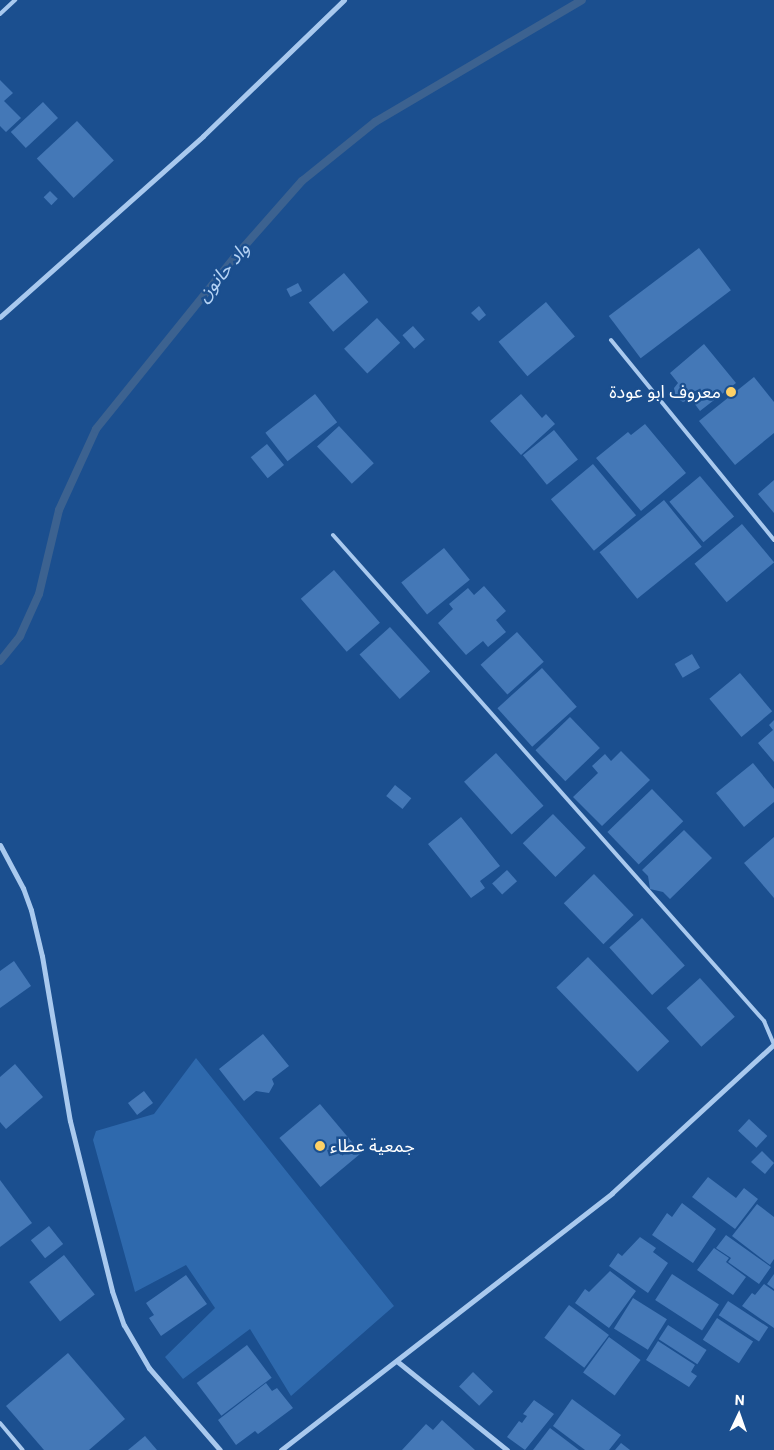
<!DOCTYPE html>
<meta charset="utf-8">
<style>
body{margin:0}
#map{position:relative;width:774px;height:1450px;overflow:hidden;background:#1b4f8f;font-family:Roboto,"Noto Sans Arabic",sans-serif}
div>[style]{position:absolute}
.green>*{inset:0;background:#2e69ad}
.stream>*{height:8px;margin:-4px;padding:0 4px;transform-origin:4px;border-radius:4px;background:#3c6290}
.building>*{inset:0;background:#4478b7;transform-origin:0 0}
.service>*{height:4px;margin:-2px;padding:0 2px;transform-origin:2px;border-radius:2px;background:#a9c9ee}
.minor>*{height:5px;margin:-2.5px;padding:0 2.5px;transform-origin:2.5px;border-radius:2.5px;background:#a9c9ee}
.dots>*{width:14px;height:14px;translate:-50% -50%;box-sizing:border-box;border:2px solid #1b4f8f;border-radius:50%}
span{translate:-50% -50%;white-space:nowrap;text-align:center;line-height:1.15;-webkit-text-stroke:5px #1b4f8f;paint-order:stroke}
.poi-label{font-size:18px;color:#fff}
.right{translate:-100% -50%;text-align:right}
.left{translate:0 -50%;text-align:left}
.water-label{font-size:19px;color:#b5d3f5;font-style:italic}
.north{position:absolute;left:714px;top:1390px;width:50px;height:50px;-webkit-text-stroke:4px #1b4f8f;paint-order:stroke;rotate:3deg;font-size:14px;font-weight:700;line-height:20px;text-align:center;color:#fff}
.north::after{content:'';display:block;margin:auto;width:18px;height:22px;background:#fff;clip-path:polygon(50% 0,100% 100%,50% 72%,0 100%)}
</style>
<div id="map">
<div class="green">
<div style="clip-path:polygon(196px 1058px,394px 1306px,291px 1396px,250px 1329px,183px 1379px,165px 1357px,215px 1308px,186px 1265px,135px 1292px,93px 1140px,96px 1131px,154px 1114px)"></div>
</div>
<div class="stream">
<div style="left:0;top:661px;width:32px;rotate:-51deg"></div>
<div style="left:20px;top:636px;width:46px;rotate:-65.7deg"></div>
<div style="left:39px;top:594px;width:86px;rotate:-76.6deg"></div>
<div style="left:59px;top:510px;width:89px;rotate:-65.4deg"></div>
<div style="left:96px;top:429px;width:220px;rotate:-51.1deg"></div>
<div style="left:234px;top:258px;width:103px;rotate:-48.6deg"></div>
<div style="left:302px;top:181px;width:94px;rotate:-38.9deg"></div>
<div style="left:375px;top:122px;width:240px;rotate:-30.5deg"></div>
</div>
<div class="building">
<div style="clip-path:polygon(0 80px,13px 93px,4px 101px,21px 118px,6px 132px,0 126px)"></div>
<div style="left:43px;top:102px;width:22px;height:44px;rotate:47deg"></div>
<div style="left:77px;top:121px;width:54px;height:55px;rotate:47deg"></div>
<div style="left:50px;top:191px;width:11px;height:9px;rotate:45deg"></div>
<div style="left:699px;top:248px;width:53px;height:113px;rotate:53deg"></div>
<div style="left:344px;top:273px;width:38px;height:46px;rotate:50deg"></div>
<div style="left:298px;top:283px;width:9px;height:13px;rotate:63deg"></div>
<div style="left:546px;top:302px;width:45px;height:62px;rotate:50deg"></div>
<div style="clip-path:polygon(479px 306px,486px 315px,479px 321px,471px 313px)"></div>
<div style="left:377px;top:318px;width:34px;height:45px;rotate:47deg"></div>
<div style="left:413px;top:326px;width:18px;height:14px;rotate:49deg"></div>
<div style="clip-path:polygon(704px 344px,736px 383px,700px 411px,691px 399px,683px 402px,676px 398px,674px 388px,678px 383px,670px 373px)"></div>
<div style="clip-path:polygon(754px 377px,774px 402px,774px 433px,735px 465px,699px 421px)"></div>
<div style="left:315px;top:394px;width:36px;height:63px;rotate:52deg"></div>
<div style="clip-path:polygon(521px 394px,542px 418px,546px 414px,555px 424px,521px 455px,490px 421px)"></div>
<div style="clip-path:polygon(645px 424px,686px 473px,641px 511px,596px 458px,628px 432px,631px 435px)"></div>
<div style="left:339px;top:426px;width:51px;height:30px;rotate:47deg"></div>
<div style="left:554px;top:430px;width:38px;height:40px;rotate:51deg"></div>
<div style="left:267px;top:444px;width:27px;height:21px;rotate:51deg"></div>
<div style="left:593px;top:464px;width:67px;height:55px;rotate:50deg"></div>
<div style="left:700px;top:476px;width:53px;height:40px;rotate:50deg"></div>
<div style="clip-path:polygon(774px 480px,774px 513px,758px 494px)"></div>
<div style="left:664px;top:500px;width:60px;height:83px;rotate:51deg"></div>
<div style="left:742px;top:524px;width:50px;height:62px;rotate:50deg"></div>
<div style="left:444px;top:548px;width:41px;height:55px;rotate:51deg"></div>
<div style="left:334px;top:570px;width:70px;height:44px;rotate:49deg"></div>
<div style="clip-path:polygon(484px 586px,506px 611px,496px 620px,506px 632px,488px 647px,483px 641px,466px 655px,438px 623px,453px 609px,449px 604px,468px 588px,474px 595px)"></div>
<div style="left:390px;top:627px;width:60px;height:41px;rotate:48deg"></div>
<div style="left:517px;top:632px;width:40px;height:49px;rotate:48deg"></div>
<div style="left:692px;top:654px;width:16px;height:20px;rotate:60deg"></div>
<div style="left:542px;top:668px;width:52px;height:60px;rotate:48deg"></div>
<div style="left:740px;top:673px;width:50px;height:40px;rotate:50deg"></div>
<div style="left:570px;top:717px;width:43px;height:48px;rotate:46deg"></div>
<div style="clip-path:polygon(774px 720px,774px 762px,758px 743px,773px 730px,769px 725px)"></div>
<div style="clip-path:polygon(621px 751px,650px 780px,602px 826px,573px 797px,598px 773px,592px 766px,605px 754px,611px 761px)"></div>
<div style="left:496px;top:753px;width:71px;height:43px;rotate:48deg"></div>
<div style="clip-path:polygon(753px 763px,774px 789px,774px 802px,744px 827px,716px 793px)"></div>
<div style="left:395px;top:785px;width:21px;height:14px;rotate:39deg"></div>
<div style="left:652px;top:789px;width:45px;height:62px;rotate:46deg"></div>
<div style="left:553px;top:814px;width:47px;height:42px;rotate:46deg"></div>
<div style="clip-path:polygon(461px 817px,500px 866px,480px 881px,485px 888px,471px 898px,428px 844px)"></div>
<div style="clip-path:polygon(684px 830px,712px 858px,670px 899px,663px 892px,650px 889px,648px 876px,642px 870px)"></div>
<div style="clip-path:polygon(774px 837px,774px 898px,744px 863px)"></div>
<div style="left:507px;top:870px;width:15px;height:20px;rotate:48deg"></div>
<div style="left:594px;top:874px;width:57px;height:42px;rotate:46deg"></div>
<div style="left:642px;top:918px;width:64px;height:44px;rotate:48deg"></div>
<div style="left:588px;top:957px;width:117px;height:44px;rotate:46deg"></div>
<div style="clip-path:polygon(14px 961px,31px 986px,0 1008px,0 971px)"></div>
<div style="left:700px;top:978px;width:52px;height:45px;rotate:48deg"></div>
<div style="clip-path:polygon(263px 1034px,289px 1066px,272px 1079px,274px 1084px,269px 1093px,256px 1091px,244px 1101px,219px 1069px)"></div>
<div style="clip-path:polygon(15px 1064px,43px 1097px,6px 1129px,0 1122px,0 1077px)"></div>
<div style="left:144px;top:1091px;width:15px;height:20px;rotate:53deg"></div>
<div style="left:320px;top:1104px;width:64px;height:53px;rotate:50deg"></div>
<div style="left:749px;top:1119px;width:25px;height:16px;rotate:43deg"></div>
<div style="clip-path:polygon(762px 1151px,774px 1163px,765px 1174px,751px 1162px)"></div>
<div style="clip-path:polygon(708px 1177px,736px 1198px,744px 1188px,758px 1199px,735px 1229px,692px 1197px)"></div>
<div style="clip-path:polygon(0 1180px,32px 1223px,0 1247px)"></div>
<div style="clip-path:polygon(682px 1203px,716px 1229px,693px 1263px,652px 1235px,667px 1213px,672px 1217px)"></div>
<div style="clip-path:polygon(757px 1204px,774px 1217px,774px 1259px,770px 1265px,732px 1236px)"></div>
<div style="left:49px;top:1226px;width:23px;height:23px;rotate:52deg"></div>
<div style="clip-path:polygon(726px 1235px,771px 1267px,759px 1284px,728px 1262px,731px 1258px,716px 1248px)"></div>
<div style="clip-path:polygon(640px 1237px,656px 1248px,653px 1252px,668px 1263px,648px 1293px,609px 1266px,618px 1253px,622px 1256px)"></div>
<div style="clip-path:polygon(714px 1248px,729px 1258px,726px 1262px,746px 1277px,733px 1295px,697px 1270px)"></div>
<div style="left:64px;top:1255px;width:50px;height:44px;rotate:52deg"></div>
<div style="clip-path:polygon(610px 1271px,636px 1291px,609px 1328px,575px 1303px,585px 1289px,589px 1292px)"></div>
<div style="left:672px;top:1274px;width:56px;height:31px;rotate:33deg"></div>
<div style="clip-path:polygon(774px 1274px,774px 1289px,767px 1284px)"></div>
<div style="clip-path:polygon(186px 1275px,207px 1304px,161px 1336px,149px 1318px,154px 1315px,146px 1303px)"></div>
<div style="clip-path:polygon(764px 1284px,774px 1291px,774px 1328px,742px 1306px,752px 1293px,755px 1295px)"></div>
<div style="left:633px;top:1298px;width:40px;height:36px;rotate:32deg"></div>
<div style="left:728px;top:1301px;width:48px;height:17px;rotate:33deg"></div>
<div style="left:569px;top:1305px;width:50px;height:41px;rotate:37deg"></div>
<div style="left:717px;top:1318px;width:43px;height:26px;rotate:33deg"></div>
<div style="left:668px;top:1325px;width:46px;height:17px;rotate:33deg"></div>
<div style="left:609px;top:1337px;width:39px;height:44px;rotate:36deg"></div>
<div style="clip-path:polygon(658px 1341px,695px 1365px,691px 1372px,697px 1376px,689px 1387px,646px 1360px)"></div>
<div style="left:247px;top:1345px;width:41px;height:63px;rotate:53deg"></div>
<div style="clip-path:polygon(68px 1353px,125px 1419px,89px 1450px,44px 1450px,6px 1406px)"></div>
<div style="left:473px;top:1372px;width:28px;height:20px;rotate:44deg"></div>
<div style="clip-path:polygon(266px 1383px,272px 1391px,277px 1388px,293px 1408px,258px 1434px,255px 1431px,236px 1445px,218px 1420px)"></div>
<div style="clip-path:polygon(572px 1399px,621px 1435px,609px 1450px,585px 1450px,553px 1426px)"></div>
<div style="clip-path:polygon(534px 1400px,554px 1414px,525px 1450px,507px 1437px,519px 1421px,522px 1423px,527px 1416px,523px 1414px)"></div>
<div style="clip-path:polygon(442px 1420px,475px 1450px,402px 1450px,426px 1424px,433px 1430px)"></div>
<div style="clip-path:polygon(550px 1428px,579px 1450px,533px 1450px)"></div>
<div style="clip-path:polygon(145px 1436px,157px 1450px,128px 1450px)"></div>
<div style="clip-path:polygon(621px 1443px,630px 1450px,615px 1450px)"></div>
</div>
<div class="service">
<div style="left:0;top:14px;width:21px;rotate:-43deg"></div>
<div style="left:611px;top:340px;width:258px;rotate:50.8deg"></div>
<div style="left:333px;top:535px;width:650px;rotate:48.43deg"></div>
<div style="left:764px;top:1021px;width:25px;rotate:67deg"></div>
<div style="left:0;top:1423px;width:35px;rotate:50deg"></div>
</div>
<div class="minor">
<div style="left:0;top:317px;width:272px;rotate:-41.7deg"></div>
<div style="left:203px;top:136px;width:196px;rotate:-44deg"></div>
<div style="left:0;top:845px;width:49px;rotate:61.9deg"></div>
<div style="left:23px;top:888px;width:23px;rotate:70deg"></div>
<div style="left:31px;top:910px;width:47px;rotate:76.6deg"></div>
<div style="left:42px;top:956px;width:167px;rotate:80.4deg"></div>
<div style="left:70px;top:1121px;width:175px;rotate:76.1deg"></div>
<div style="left:112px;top:1291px;width:36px;rotate:71deg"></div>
<div style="left:124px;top:1325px;width:50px;rotate:59.8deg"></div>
<div style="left:149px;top:1368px;width:108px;rotate:49.1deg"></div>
<div style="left:398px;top:1362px;width:140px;rotate:38.9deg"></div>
<div style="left:281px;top:1450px;width:419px;rotate:-37.8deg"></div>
<div style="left:612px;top:1193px;width:220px;rotate:-42.6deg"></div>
</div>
<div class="dots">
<div style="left:731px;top:392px;background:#ffd166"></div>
<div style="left:320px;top:1146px;background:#ffd166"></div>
</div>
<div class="poi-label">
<span class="right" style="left:721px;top:392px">معروف ابو عودة</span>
<span class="left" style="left:330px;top:1146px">جمعية عطاء</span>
</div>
<div class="water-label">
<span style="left:223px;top:272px;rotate:-50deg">واد حانون</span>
</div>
<div class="north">N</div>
</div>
